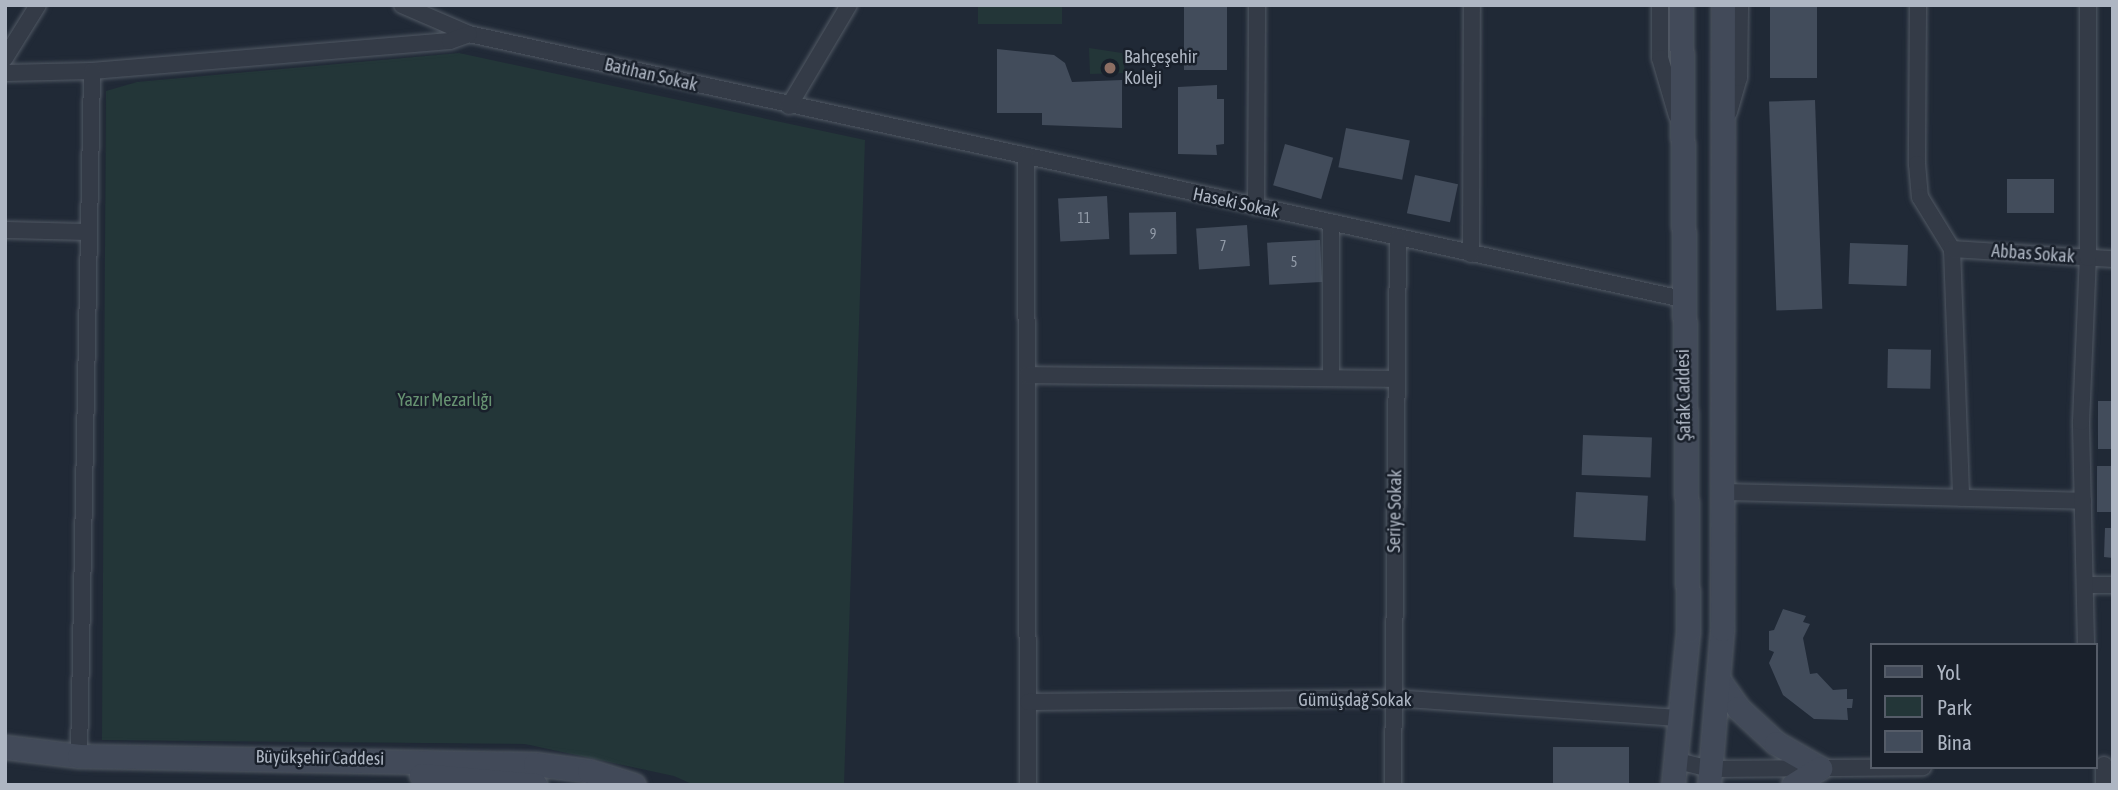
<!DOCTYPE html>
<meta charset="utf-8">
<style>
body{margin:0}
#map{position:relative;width:2118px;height:790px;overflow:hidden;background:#202936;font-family:"Asap Condensed",sans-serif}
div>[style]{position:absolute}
.green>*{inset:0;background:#233638;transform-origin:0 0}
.building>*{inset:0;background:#424c5b;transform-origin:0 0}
.roads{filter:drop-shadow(0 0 2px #515964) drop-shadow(0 0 2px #515964)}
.street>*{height:16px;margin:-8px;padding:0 8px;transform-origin:8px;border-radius:8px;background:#343b47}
.secondary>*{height:23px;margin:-11.5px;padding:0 11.5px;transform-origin:11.5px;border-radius:11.5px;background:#424a59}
.dots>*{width:19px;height:19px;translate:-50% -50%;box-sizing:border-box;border:4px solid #19202b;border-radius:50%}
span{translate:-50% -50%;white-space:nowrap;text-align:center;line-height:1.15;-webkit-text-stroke:5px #19202b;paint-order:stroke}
.number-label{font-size:14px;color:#939ca9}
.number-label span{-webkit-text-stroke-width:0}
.poi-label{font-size:18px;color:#aeb6c3}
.left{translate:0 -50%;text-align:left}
.street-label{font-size:18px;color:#aeb6c3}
.park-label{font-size:18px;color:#679372}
.frame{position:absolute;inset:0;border:7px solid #aeb6c3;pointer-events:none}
.legend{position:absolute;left:1870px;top:643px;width:228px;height:126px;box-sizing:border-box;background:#19202b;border:2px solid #555c68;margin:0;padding:9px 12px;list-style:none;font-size:21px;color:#aeb6c3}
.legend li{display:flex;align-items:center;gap:14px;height:35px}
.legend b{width:35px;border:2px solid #555c68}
</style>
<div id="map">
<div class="green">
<div style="left:978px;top:5px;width:84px;height:19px"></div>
<div style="clip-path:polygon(1089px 48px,1122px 53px,1125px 73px,1090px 74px)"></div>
<div style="clip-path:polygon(459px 53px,865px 140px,844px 785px,694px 785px,674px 776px,525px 744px,102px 740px,106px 91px,137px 82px)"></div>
</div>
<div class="building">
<div style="left:1184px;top:5px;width:43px;height:65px"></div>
<div style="left:1770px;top:5px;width:47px;height:73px"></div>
<div style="clip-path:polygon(997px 49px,1054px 55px,1065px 63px,1072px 82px,1122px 80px,1122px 128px,1042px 125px,1042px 113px,997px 113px)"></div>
<div style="clip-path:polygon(1217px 85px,1217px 99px,1224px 99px,1224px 144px,1216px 145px,1217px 155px,1178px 154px,1178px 87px)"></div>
<div style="left:1815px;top:100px;width:209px;height:46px;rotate:88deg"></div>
<div style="left:1346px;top:128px;width:65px;height:40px;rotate:11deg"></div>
<div style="left:1285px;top:144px;width:50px;height:43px;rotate:16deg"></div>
<div style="left:1415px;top:175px;width:44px;height:39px;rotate:12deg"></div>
<div style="left:2054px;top:179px;width:34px;height:47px;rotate:90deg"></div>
<div style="left:1107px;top:196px;width:43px;height:49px;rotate:87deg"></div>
<div style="left:1176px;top:212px;width:42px;height:47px;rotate:89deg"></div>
<div style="left:1247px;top:225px;width:41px;height:51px;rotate:86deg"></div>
<div style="left:1320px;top:240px;width:42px;height:53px;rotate:87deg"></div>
<div style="left:1850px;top:243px;width:58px;height:41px;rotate:2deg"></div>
<div style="left:1888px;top:349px;width:43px;height:39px;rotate:1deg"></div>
<div style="left:2098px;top:401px;width:15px;height:48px"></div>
<div style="left:1583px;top:435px;width:69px;height:40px;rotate:2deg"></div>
<div style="left:2097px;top:466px;width:16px;height:46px"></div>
<div style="left:1576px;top:492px;width:72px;height:45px;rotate:3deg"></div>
<div style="clip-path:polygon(2105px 528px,2113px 528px,2113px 558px,2104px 557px)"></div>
<div style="clip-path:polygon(1783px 609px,1806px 616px,1803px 622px,1810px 624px,1803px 638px,1810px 674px,1817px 673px,1833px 690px,1847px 689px,1847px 699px,1853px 699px,1852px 708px,1847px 708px,1848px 720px,1814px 719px,1783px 695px,1769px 663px,1774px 652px,1769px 650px,1769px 631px,1774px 630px)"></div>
<div style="left:1629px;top:747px;width:38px;height:76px;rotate:90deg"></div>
</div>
<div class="roads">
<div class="street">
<div style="left:402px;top:5px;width:73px;rotate:23.4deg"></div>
<div style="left:469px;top:34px;width:1242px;rotate:12.32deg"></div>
<div style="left:1660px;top:5px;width:53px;rotate:90deg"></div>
<div style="left:1660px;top:58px;width:60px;rotate:73.7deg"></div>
<div style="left:1918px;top:5px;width:159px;rotate:90.4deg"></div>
<div style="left:1917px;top:164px;width:33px;rotate:85deg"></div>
<div style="left:1920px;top:197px;width:61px;rotate:58.4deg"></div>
<div style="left:1952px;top:249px;width:249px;rotate:87.9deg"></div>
<div style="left:5px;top:58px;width:62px;rotate:-58.1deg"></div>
<div style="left:5px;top:73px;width:87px;rotate:-1.3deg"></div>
<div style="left:92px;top:71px;width:359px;rotate:-4.8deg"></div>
<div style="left:450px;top:41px;width:20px;rotate:-20deg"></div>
<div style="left:789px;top:106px;width:117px;rotate:-59.3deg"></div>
<div style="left:1729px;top:112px;width:35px;rotate:-74deg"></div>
<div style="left:1739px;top:78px;width:73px;rotate:-89.2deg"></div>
<div style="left:1026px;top:157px;width:628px;rotate:89.82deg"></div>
<div style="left:1256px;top:207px;width:202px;rotate:-89.7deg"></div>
<div style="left:5px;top:230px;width:84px;rotate:1.4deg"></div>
<div style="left:1952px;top:249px;width:161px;rotate:3.6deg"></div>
<div style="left:1471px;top:254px;width:249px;rotate:-89.8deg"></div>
<div style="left:1027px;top:375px;width:369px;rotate:0.6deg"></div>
<div style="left:1331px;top:378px;width:155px;rotate:-90deg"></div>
<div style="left:1723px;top:492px;width:360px;rotate:1.4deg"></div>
<div style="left:2085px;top:585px;width:28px"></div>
<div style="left:2086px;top:645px;width:223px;rotate:-91.3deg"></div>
<div style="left:2081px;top:422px;width:164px;rotate:-87.6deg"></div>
<div style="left:2088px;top:258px;width:253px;rotate:-90deg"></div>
<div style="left:1028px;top:702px;width:365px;rotate:-0.6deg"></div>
<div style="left:1393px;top:698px;width:289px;rotate:4deg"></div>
<div style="left:79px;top:756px;width:685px;rotate:-88.91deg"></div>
<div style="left:1678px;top:761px;width:34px;rotate:14deg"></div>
<div style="left:1711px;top:769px;width:212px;rotate:-0.5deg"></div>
<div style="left:1393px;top:785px;width:547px;rotate:-89.48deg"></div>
<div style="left:2104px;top:785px;width:20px;rotate:-90deg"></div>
</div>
<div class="secondary">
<div style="left:1718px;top:679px;width:35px;rotate:55deg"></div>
<div style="left:1738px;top:708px;width:52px;rotate:42.6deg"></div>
<div style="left:1776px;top:743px;width:51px;rotate:29.6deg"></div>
<div style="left:1820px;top:768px;width:32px;rotate:148deg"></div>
<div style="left:5px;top:747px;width:75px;rotate:6.9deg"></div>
<div style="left:79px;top:756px;width:456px;rotate:1deg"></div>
<div style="left:535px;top:764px;width:54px;rotate:7.4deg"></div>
<div style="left:589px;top:771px;width:47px;rotate:17.3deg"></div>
<div style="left:421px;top:775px;width:115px;rotate:5deg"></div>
<div style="left:1673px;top:785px;width:155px;rotate:-84.4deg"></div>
<div style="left:1688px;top:631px;width:626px;rotate:-90.64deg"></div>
<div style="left:1709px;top:785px;width:157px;rotate:-85.2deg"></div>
<div style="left:1722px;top:629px;width:624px;rotate:-89.91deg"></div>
</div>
</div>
<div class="dots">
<div style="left:1110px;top:68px;background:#8d6e63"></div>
</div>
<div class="number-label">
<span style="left:1084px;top:218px">11</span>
<span style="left:1153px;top:234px">9</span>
<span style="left:1223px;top:246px">7</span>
<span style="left:1294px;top:262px">5</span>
</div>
<div class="poi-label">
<span class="left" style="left:1124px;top:68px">Bahçeşehir<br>Koleji</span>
</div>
<div class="street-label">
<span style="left:651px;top:75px;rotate:13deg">Batıhan Sokak</span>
<span style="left:1236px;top:203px;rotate:12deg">Haseki Sokak</span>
<span style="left:2033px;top:254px;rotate:4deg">Abbas Sokak</span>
<span style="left:1684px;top:395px;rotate:-91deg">Şafak Caddesi</span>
<span style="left:1395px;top:511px;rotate:-89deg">Seriye Sokak</span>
<span style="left:1355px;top:700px">Gümüşdağ Sokak</span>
<span style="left:320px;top:758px;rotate:1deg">Büyükşehir Caddesi</span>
</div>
<div class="park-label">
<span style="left:445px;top:400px">Yazır Mezarlığı</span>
</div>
<div class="frame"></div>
<ul class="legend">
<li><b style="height:9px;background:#424a59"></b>Yol</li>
<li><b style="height:19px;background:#233638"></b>Park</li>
<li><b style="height:19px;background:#424c5b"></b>Bina</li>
</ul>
</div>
